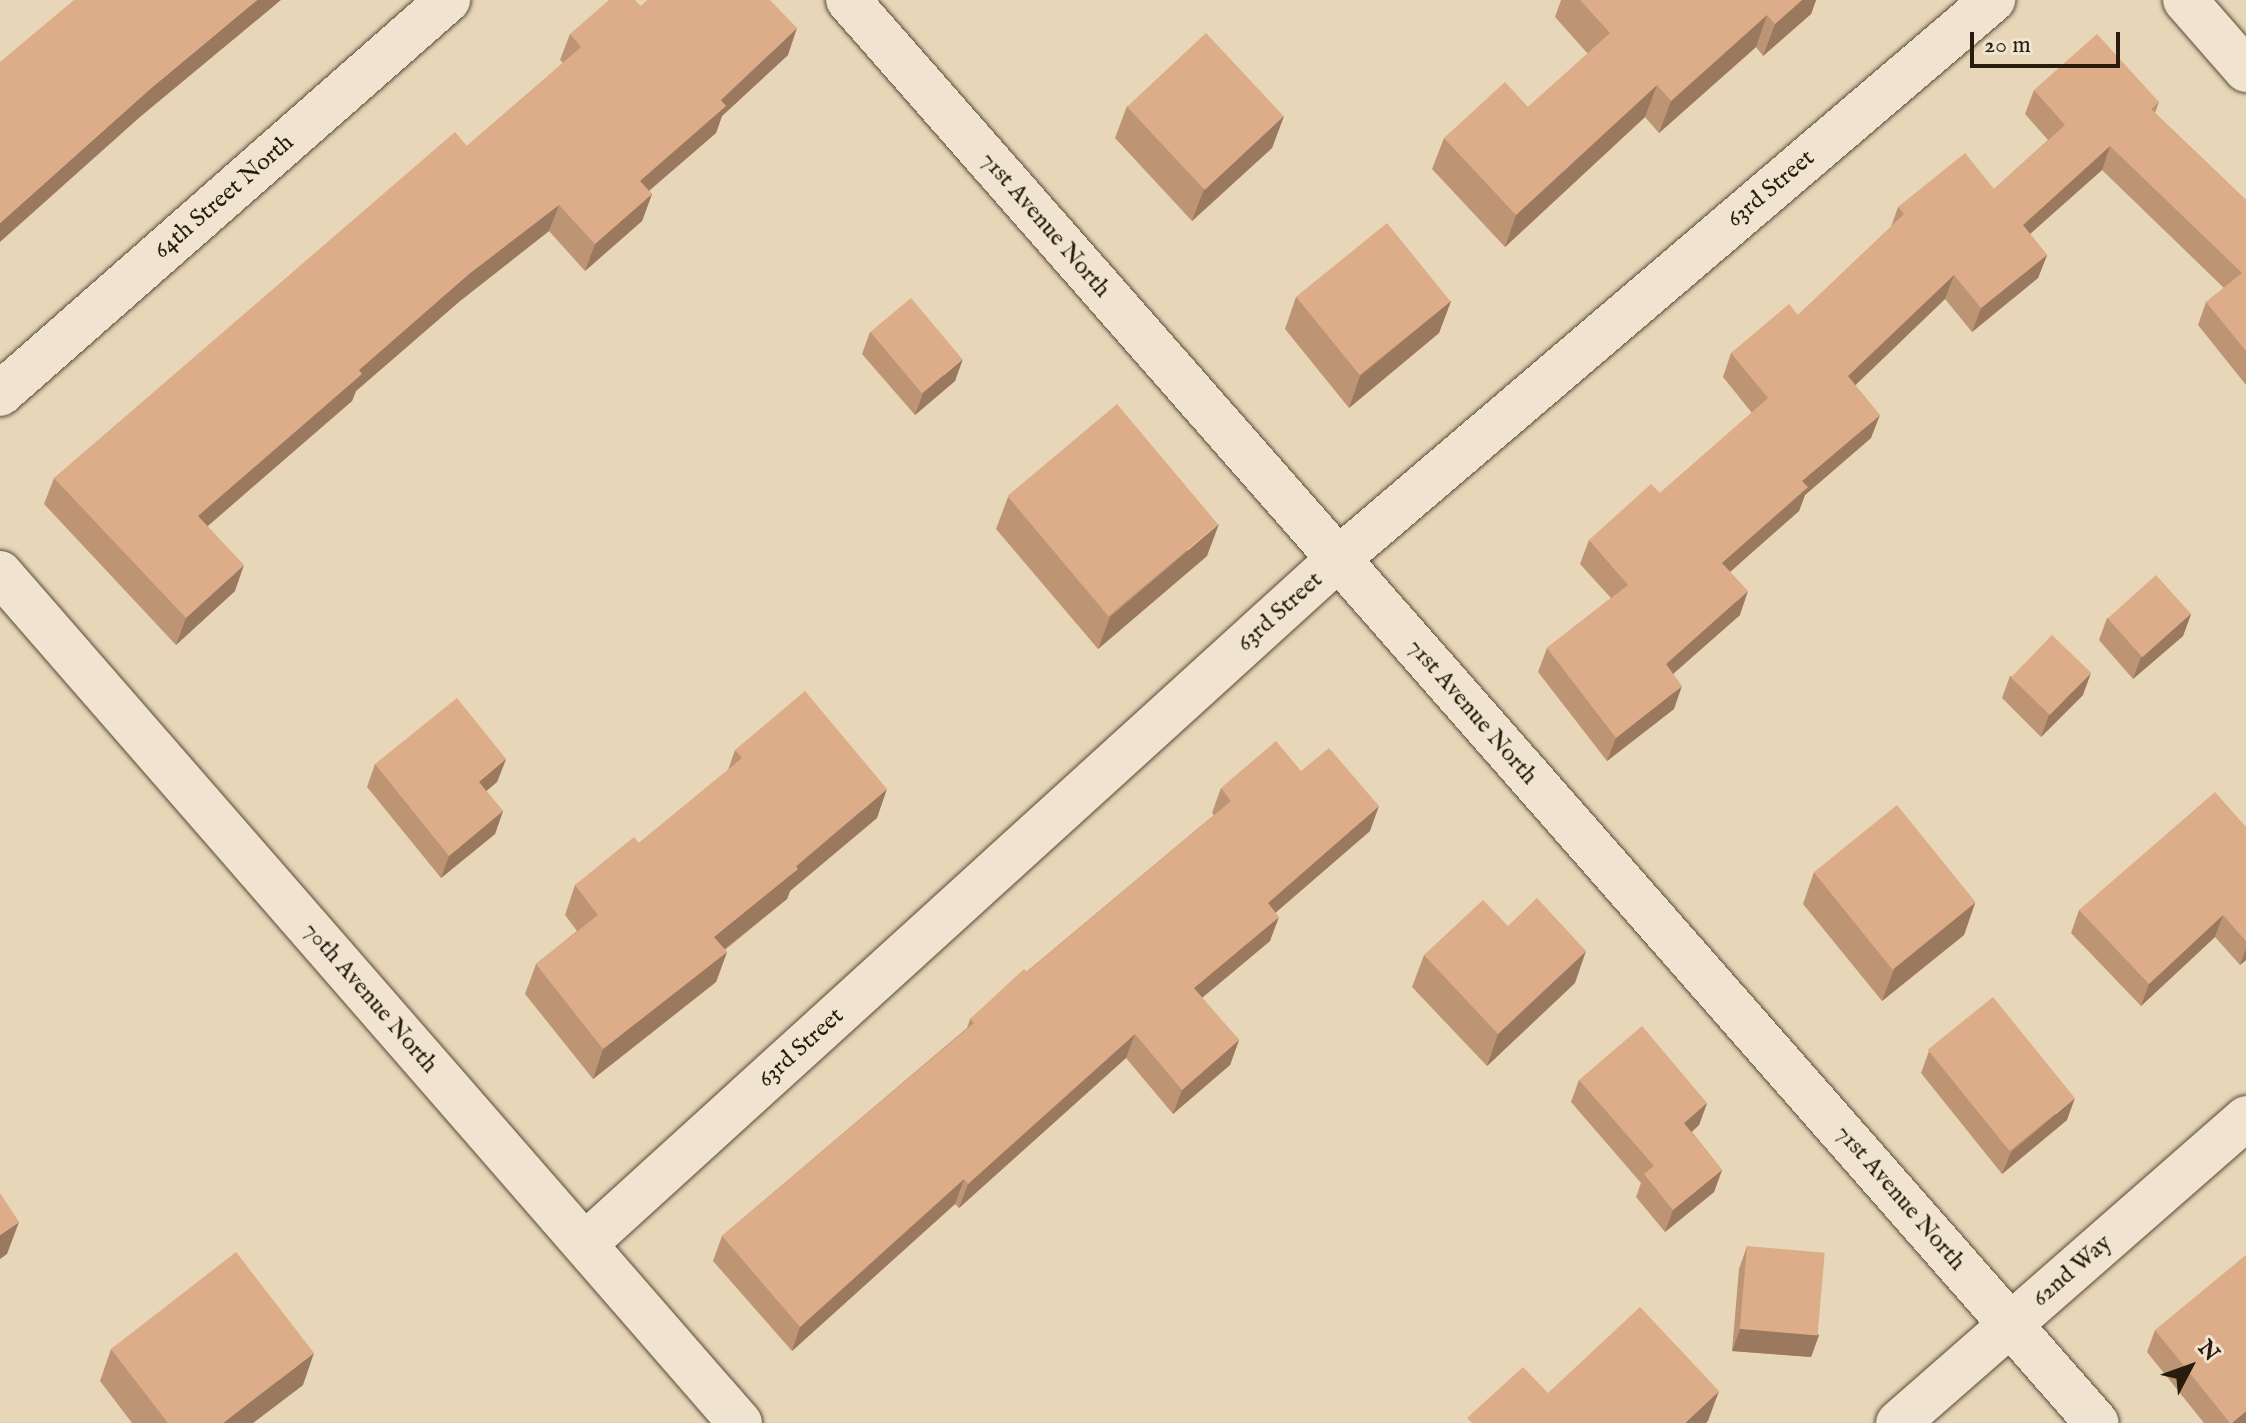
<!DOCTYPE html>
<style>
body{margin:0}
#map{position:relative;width:2246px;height:1423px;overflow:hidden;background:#e8d6b8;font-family:"IM FELL English",serif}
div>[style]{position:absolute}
.roads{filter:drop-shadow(0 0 2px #584a37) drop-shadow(0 0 2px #584a37)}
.minor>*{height:44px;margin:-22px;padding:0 22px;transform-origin:22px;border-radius:22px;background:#f0e4d1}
.wall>*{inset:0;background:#bd9575}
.shaded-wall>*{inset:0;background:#9a795f}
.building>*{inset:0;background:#dcad88;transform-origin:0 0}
span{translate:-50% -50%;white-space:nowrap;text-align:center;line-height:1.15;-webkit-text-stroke:6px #f0e4d1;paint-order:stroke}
.street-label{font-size:24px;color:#281c0c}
.north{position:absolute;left:2150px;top:1327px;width:80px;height:80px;-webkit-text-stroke:6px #f0e4d1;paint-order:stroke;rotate:49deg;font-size:22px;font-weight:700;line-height:32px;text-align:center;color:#281c0c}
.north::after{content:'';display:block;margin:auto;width:28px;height:36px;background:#281c0c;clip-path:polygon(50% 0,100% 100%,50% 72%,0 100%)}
.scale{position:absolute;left:1970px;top:32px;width:150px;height:36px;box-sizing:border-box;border:4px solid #281c0c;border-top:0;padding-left:10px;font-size:24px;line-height:28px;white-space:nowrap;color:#281c0c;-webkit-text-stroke:6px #f0e4d1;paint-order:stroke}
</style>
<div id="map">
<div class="roads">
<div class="minor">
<div style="left:848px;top:0;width:1893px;rotate:48.73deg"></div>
<div style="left:2185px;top:0;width:93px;rotate:48.9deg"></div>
<div style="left:0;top:394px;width:597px;rotate:-41.33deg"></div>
<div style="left:0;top:573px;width:1127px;rotate:48.96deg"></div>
<div style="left:585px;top:1244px;width:1017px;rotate:-42.29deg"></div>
<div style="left:1337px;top:560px;width:863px;rotate:-40.49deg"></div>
<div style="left:1898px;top:1423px;width:463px;rotate:-41.2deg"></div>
</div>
</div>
<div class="wall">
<div style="clip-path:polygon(1561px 0,1816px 0,1811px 14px,1763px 56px,1756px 47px,1659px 133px,1645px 117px,1505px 247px,1432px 169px,1444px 138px,1528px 107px,1588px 54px,1555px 17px)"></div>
<div style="clip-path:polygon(641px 6px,788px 55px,722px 116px,716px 133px,649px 191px,652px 194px,642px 221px,585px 271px,549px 231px,460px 301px,356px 391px,352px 401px,208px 526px,235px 591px,176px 645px,44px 504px,54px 478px,467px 146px,563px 63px,560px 60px,570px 34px)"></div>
<div style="clip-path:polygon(2034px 90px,2159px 102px,2155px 113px,2246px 200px,2246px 385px,2198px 325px,2206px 302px,2224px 288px,2102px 170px,2030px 234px,2047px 255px,2038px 278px,1972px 332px,1945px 299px,1855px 385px,1871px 438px,1805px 495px,1799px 511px,1730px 572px,1740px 615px,1673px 674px,1674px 709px,1607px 761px,1538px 672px,1547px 648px,1611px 598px,1580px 564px,1589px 540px,1660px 493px,1752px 413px,1723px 377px,1731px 353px,1798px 315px,1891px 227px,1898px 207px,1994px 189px,2048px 140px,2025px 114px)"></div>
<div style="clip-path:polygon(1127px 106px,1284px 116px,1272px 148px,1192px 221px,1115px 138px)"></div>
<div style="clip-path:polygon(1296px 297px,1451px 301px,1439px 333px,1349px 408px,1285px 329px)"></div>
<div style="clip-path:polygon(870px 332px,955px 381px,915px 415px,862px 354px)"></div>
<div style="clip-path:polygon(1008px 497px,1207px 556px,1098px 649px,996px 529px)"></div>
<div style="clip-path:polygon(2191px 614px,2183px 636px,2133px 679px,2099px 640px,2107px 618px)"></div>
<div style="clip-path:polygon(2010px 676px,2083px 695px,2041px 737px,2002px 698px)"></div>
<div style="clip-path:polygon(735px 750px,877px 818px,790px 891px,787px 899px,725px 950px,727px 952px,716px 982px,593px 1079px,525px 994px,536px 964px,577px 931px,565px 915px,575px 885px,639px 843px,728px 770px)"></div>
<div style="clip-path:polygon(506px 759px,497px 782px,486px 791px,503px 811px,495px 834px,441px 878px,367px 787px,375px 764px)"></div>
<div style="clip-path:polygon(1301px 771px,1370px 831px,1275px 913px,1270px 941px,1202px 998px,1239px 1040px,1230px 1065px,1173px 1114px,1126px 1058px,959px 1208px,955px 1204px,792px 1351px,713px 1261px,722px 1236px,967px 1028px,970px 1019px,1214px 815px,1212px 813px,1221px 788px)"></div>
<div style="clip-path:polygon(2246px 827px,2246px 960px,2240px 965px,2215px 937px,2141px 1006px,2071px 933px,2079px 910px)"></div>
<div style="clip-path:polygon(1814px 872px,1975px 903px,1964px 935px,1882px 1001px,1803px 904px)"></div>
<div style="clip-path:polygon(1424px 955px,1575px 983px,1487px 1066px,1412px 987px)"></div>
<div style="clip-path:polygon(1929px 1051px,2067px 1120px,2002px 1174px,1921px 1073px)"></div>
<div style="clip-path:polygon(1579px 1080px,1707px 1103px,1699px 1125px,1692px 1132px,1722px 1170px,1714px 1192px,1665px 1232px,1636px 1197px,1641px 1183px,1571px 1102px)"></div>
<div style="clip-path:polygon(1747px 1246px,1819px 1335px,1811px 1357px,1732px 1351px,1739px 1269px)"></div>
<div style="clip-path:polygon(2155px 1330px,2246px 1423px,2204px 1423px,2147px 1352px)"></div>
<div style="clip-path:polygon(111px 1349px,303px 1385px,253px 1423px,132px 1423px,100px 1381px)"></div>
</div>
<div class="shaded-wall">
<div style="clip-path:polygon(257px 0,281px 0,140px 117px,0 242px,0 223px,150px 89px)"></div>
<div style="clip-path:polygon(1802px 0,1816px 0,1811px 14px,1763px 56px,1775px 24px)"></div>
<div style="clip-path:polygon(1767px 15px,1756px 47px,1659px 133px,1671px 101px)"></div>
<div style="clip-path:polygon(797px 28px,788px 55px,722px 116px,716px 133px,630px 207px,640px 181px,721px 100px)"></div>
<div style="clip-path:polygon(1657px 85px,1645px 117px,1505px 247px,1516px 215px)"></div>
<div style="clip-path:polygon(1284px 116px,1272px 148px,1192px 221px,1204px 189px)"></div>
<div style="clip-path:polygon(2110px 146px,2102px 170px,2014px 248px,2023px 225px)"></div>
<div style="clip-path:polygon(652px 194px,642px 221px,585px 271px,595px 244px)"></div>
<div style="clip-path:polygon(559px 205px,549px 231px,460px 301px,356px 391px,352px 401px,189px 542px,198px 516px,359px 370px,469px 274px)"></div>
<div style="clip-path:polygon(2047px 255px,2038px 278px,1972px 332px,1981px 308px)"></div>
<div style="clip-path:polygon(1954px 275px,1945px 299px,1840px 400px,1848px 376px)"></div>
<div style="clip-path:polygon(1451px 301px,1439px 333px,1349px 408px,1360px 376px)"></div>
<div style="clip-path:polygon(963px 359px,955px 381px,915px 415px,923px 393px)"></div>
<div style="clip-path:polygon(1880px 415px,1871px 438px,1805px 495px,1799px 511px,1714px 586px,1722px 563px,1802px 481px)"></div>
<div style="clip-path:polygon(1219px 524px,1207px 556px,1098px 649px,1110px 617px)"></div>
<div style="clip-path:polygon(244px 565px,235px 591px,176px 645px,186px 618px)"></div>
<div style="clip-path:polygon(1748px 591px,1740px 615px,1657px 688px,1666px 664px)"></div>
<div style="clip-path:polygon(2191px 614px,2183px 636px,2133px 679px,2141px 657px)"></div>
<div style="clip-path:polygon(2091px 673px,2083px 695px,2041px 737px,2049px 715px)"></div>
<div style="clip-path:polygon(1682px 686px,1674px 709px,1607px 761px,1616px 738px)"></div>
<div style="clip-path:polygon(506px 759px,497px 782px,471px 804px,479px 782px)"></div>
<div style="clip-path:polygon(887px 789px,877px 818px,790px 891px,787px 899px,703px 966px,714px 937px)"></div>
<div style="clip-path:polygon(1379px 806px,1370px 831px,1259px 927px,1268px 903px)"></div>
<div style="clip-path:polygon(503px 811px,495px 834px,441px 878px,449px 856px)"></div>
<div style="clip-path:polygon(1975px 903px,1964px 935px,1882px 1001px,1894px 969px)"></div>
<div style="clip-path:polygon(2223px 915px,2215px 937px,2141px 1006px,2149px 984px)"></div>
<div style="clip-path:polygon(1279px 917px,1270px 941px,1185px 1012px,1194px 988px)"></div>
<div style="clip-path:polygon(2246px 949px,2246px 960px,2240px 965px)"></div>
<div style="clip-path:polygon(1586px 951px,1575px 983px,1487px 1066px,1498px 1034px)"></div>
<div style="clip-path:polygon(727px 952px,716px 982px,593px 1079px,603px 1049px)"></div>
<div style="clip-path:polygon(1135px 1034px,1126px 1058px,959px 1208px,968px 1184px)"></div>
<div style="clip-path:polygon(1239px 1040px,1230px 1065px,1173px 1114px,1182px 1090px)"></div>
<div style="clip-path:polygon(2075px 1098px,2067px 1120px,2002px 1174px,2011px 1152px)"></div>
<div style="clip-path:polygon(1707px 1103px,1699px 1125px,1676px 1145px,1684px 1123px)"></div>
<div style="clip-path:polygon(1722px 1170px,1714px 1192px,1665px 1232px,1673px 1210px)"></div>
<div style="clip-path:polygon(964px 1179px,955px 1204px,792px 1351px,800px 1327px)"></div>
<div style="clip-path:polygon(19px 1222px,7px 1254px,0 1259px,0 1235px)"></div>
<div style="clip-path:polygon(1740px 1329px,1819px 1335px,1811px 1357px,1732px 1351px)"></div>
<div style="clip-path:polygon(314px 1353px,303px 1385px,253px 1423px,223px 1423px)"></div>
<div style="clip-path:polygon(1719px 1391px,1708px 1421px,1706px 1423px,1685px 1423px)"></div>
<div style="clip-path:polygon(2246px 1411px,2246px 1423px,2232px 1423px)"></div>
</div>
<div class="building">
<div style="clip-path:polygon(74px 0,257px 0,150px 89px,0 223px,0 62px)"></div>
<div style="clip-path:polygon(609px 0,635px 0,641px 6px,647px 0,770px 0,797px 28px,721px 100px,726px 106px,640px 181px,652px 194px,595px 244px,559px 205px,469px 274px,359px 370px,362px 374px,198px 516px,244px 565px,186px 618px,54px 478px,455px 132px,467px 146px,581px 47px,570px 34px)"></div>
<div style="clip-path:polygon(1580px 0,1802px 0,1775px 24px,1767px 15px,1671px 101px,1657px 85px,1516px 215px,1444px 138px,1505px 82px,1528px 107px,1610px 33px)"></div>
<div style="left:1206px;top:33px;width:114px;height:108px;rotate:47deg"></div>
<div style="clip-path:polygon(2097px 34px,2159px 102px,2151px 109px,2246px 200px,2246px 351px,2206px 302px,2242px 273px,2110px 146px,2023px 225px,2047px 255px,1981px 308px,1954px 275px,1848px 376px,1880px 415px,1802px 481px,1808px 487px,1722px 563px,1748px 591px,1666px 664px,1682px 686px,1616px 738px,1547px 648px,1628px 585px,1589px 540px,1651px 484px,1660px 493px,1768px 398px,1731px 353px,1789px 304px,1798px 315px,1904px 214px,1898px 207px,1965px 153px,1994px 189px,2065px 125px,2034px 90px)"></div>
<div style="left:1387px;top:223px;width:101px;height:117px;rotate:51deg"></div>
<div style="left:911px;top:298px;width:80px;height:53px;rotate:50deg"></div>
<div style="left:1117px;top:404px;width:157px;height:143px;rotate:50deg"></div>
<div style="left:2156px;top:575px;width:52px;height:65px;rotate:48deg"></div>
<div style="left:2052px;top:635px;width:54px;height:59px;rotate:44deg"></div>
<div style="clip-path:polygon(805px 691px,887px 789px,796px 866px,798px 869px,714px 937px,727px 952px,603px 1049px,536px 964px,598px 915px,575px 885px,634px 837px,639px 843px,742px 758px,735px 750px)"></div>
<div style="clip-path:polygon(457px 698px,506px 759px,479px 782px,503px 811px,449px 856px,375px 764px)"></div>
<div style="clip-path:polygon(1276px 741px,1301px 771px,1329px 748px,1379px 806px,1268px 903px,1279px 917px,1194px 988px,1239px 1040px,1182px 1090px,1135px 1034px,968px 1184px,964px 1179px,800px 1327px,722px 1236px,974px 1023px,970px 1019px,1024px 969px,1027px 972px,1231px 801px,1221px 788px)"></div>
<div style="clip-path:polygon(2215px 792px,2246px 827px,2246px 941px,2223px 915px,2149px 984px,2079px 910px)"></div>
<div style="left:1897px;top:805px;width:125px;height:107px;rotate:51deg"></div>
<div style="clip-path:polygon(1537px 898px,1586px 951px,1498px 1034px,1424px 955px,1483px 900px,1508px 926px)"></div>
<div style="left:1993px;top:997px;width:130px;height:84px;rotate:51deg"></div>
<div style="clip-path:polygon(1642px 1026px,1707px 1103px,1684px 1123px,1722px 1170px,1673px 1210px,1644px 1174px,1654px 1166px,1579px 1080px)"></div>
<div style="clip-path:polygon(0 1193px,19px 1222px,0 1235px)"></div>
<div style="left:1747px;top:1246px;width:78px;height:83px;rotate:5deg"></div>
<div style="clip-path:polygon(236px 1252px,314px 1353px,223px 1423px,168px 1423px,111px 1349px)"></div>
<div style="clip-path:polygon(2246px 1255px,2246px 1411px,2232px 1423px,2230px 1423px,2155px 1330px)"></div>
<div style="clip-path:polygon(1640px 1307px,1719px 1391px,1685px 1423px,1472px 1423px,1467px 1418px,1523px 1367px,1548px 1393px)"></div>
</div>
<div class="street-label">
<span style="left:1771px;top:189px;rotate:-40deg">63rd Street</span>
<span style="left:224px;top:197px;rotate:-41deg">64th Street North</span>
<span style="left:1045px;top:225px;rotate:49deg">71st Avenue North</span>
<span style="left:1280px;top:612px;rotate:-42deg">63rd Street</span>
<span style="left:1472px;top:712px;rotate:49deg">71st Avenue North</span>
<span style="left:370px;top:998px;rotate:49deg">70th Avenue North</span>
<span style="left:801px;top:1048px;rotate:-42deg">63rd Street</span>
<span style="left:1900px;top:1198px;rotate:49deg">71st Avenue North</span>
<span style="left:2072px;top:1271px;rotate:-41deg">62nd Way</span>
</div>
<div class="north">N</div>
<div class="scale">20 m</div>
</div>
